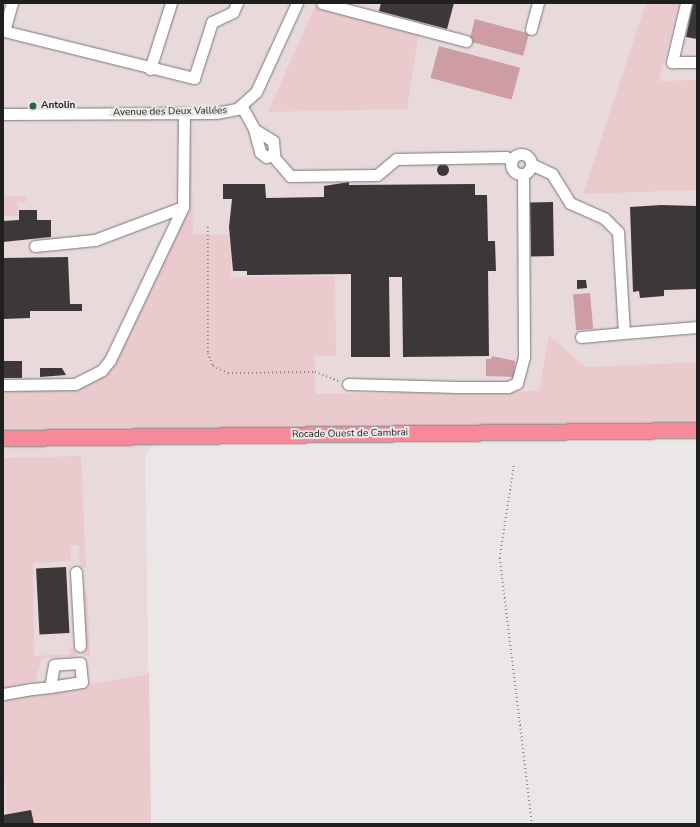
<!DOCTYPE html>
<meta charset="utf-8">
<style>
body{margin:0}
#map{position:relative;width:700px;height:827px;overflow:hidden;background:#ece7e7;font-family:"Nunito Sans",sans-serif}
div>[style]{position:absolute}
.built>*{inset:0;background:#e8dadb}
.green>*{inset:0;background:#eacacd}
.water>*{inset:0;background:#cd9da3;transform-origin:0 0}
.building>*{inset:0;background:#3c3839;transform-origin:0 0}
.round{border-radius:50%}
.path>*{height:1.5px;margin-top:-0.75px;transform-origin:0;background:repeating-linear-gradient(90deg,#898686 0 1px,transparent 0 4px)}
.roads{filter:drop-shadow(0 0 1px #7a7676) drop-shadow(0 0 1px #7a7676)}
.minor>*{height:11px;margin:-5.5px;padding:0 5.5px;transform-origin:5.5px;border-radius:5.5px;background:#fff}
.minor>.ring{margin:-5.5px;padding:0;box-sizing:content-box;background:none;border:11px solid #fff;border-radius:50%}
.highway>*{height:15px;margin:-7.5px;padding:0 7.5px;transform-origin:7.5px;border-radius:7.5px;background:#f6899a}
.dots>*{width:11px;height:11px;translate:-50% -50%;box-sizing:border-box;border:2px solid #ece7e7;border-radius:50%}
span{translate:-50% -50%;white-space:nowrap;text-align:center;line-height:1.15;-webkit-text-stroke:4px #ece7e7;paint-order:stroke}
.poi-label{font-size:10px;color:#201f1f;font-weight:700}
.left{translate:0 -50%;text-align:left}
.street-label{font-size:10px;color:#201f1f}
.frame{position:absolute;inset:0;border:4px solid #201f1f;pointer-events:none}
</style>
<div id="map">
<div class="built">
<div style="clip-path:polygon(3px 3px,697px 3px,697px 362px,584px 367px,550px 336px,539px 391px,195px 396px,145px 455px,151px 824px,3px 824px)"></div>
</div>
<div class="green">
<div style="clip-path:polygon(646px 3px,679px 3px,659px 81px,697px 80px,697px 190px,583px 194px)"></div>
<div style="clip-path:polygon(315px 6px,419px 32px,407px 109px,268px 112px)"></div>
<div style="clip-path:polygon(184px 130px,191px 130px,193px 234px,231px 235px,231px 277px,335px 276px,336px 356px,315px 356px,315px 394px,539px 391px,549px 335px,585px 367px,697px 362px,697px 423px,3px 432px,3px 389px,77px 387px,106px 371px,182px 219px)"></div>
<div style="clip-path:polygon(3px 196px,26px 196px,26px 202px,18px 202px,18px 216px,3px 216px)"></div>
<div style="clip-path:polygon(81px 456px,86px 568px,80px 568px,79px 545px,71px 546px,71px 561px,33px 563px,34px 656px,70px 654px,70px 647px,75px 647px,76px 656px,42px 658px,35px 681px,3px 688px,3px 458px)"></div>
<div style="clip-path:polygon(87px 589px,90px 656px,83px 656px,81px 594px)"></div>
<div style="clip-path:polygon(149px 674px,151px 824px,34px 824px,7px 814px,4px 794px,7px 794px,3px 774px,3px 699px)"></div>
</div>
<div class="water">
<div style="left:475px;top:19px;width:56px;height:23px;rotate:15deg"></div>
<div style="left:439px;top:46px;width:84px;height:33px;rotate:15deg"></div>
<div style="left:590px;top:293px;width:36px;height:17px;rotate:85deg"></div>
<div style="clip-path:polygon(492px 356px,515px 361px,514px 377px,486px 376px,486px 359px,491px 359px)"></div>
</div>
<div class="building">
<div style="clip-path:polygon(381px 3px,454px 3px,447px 29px,379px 11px)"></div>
<div style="clip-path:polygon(693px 3px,697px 3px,697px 39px,686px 37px)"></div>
<div class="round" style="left:437px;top:164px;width:12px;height:12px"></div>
<div style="clip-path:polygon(349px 182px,349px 185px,475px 184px,475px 195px,487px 195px,488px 241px,495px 241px,496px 271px,488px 271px,489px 356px,403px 357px,402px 277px,389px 277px,390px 357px,351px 357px,351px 274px,247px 275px,247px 271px,233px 271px,229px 227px,232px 199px,223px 199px,223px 184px,265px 184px,266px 198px,324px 197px,324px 186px)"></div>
<div style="left:553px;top:202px;width:54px;height:23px;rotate:89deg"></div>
<div style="clip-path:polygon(661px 205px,697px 206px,697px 289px,664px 290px,664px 296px,640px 298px,639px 291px,633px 292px,630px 207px)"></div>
<div style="clip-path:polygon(19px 210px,37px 210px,37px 220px,51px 220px,51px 237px,3px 242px,3px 221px,19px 220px)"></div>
<div style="clip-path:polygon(68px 257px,70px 304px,82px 304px,82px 311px,30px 311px,30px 318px,3px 319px,3px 258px)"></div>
<div style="clip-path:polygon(577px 280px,586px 280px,587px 288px,577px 289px)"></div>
<div style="left:3px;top:361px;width:19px;height:17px"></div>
<div style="clip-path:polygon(40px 368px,62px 368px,66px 375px,40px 377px)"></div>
<div style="left:66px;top:567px;width:66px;height:30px;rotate:87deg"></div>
<div style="clip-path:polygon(31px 810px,34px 824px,3px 824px,3px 815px)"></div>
</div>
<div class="path">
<div style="left:208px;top:227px;width:126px;rotate:90deg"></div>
<div style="left:208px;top:353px;width:14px;rotate:69deg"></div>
<div style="left:213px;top:366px;width:17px;rotate:25deg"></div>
<div style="left:228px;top:373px;width:87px;rotate:-0.7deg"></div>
<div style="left:315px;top:372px;width:26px;rotate:21deg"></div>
<div style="left:514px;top:466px;width:93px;rotate:98.7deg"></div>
<div style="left:500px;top:558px;width:268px;rotate:83.1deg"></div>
</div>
<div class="roads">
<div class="minor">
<div style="left:12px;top:3px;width:29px;rotate:106deg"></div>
<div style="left:4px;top:31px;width:196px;rotate:13.9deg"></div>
<div style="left:194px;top:78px;width:59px;rotate:-72.2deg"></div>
<div style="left:212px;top:22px;width:23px;rotate:-25deg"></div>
<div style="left:233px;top:12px;width:10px;rotate:-66deg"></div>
<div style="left:322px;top:3px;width:149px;rotate:14.8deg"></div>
<div style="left:686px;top:3px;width:61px;rotate:103.3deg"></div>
<div style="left:672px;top:62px;width:25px"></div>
<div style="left:531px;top:29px;width:27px;rotate:-75deg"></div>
<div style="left:150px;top:69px;width:69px;rotate:-72.3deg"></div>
<div style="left:242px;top:107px;width:25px;rotate:61deg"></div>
<div style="left:254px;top:129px;width:24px;rotate:75deg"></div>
<div style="left:260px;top:152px;width:8px;rotate:40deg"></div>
<div style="left:266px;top:157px;width:9px;rotate:-21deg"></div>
<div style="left:274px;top:154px;width:13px;rotate:-94deg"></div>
<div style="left:273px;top:141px;width:22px;rotate:-148deg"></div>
<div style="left:3px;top:114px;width:213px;rotate:-0.3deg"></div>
<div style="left:216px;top:113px;width:21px;rotate:-11deg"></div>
<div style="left:237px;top:109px;width:25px;rotate:-42deg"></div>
<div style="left:256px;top:92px;width:98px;rotate:-65.3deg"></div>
<div class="ring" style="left:511px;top:154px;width:9px;height:9px"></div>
<div style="left:272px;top:155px;width:28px;rotate:49deg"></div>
<div style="left:290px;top:176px;width:87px;rotate:-0.7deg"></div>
<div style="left:377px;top:175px;width:25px;rotate:-40deg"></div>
<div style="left:396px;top:159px;width:110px;rotate:-1deg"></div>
<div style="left:506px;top:157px;width:7px;rotate:34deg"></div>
<div style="left:531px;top:164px;width:23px;rotate:25deg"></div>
<div style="left:552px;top:174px;width:34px;rotate:58deg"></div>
<div style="left:570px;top:203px;width:37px;rotate:24deg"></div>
<div style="left:604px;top:218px;width:20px;rotate:45deg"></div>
<div style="left:618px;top:232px;width:101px;rotate:86.6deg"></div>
<div style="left:624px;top:333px;width:73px;rotate:-4.7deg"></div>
<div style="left:35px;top:246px;width:60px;rotate:-5.7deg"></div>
<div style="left:95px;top:240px;width:94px;rotate:-20.6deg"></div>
<div style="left:581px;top:337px;width:43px;rotate:-5.3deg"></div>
<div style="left:348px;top:384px;width:109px;rotate:1.6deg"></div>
<div style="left:457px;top:387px;width:51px"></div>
<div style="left:508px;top:387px;width:10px;rotate:-24deg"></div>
<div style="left:517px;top:383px;width:27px;rotate:-75deg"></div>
<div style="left:524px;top:357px;width:183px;rotate:-90.3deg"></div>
<div style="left:3px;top:385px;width:72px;rotate:-0.8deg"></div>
<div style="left:75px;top:384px;width:30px;rotate:-27deg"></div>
<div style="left:102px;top:370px;width:13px;rotate:-51deg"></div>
<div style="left:110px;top:360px;width:170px;rotate:-64.5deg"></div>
<div style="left:183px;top:207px;width:94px;rotate:-89.4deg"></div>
<div style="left:76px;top:572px;width:74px;rotate:86.9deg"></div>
<div style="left:3px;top:694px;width:29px;rotate:-10deg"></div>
<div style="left:32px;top:689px;width:18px;rotate:-6deg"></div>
<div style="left:50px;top:687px;width:32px;rotate:-9deg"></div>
<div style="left:82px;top:682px;width:19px;rotate:-96deg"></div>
<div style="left:80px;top:663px;width:26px;rotate:176deg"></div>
<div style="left:54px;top:665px;width:22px;rotate:100deg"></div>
</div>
<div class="highway">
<div style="left:3px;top:438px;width:694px;rotate:-0.66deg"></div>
</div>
</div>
<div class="dots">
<div style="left:33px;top:106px;background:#2c6248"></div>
</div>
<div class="poi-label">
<span class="left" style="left:41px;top:106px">Antolin</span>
</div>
<div class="street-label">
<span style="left:170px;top:112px;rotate:-1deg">Avenue des Deux Vallées</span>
<span style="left:350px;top:434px;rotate:-1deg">Rocade Ouest de Cambrai</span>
</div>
<div class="frame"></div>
</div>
